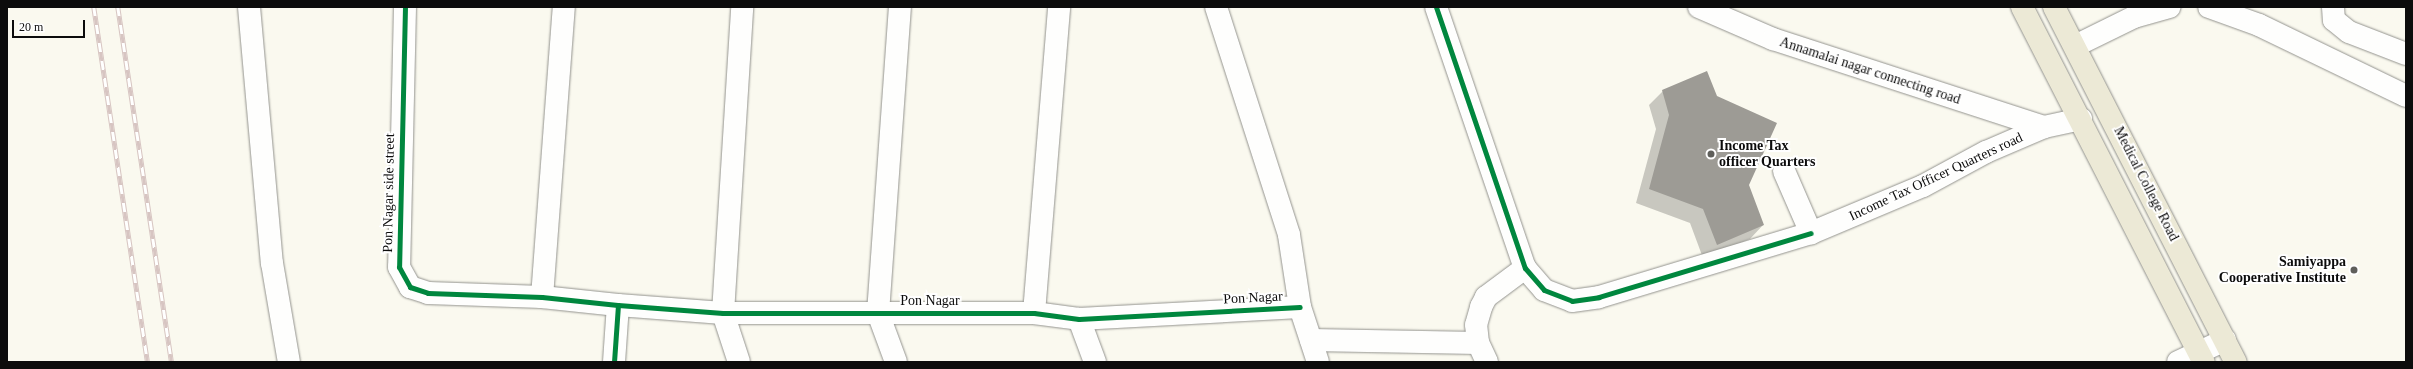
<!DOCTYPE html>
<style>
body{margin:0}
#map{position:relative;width:2413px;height:369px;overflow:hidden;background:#faf9ef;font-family:"Times New Roman",serif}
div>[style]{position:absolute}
.shadow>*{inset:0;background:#0003}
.building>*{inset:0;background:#9d9b95}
.roads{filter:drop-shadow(0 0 1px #93938e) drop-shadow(0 0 1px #93938e)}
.minor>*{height:22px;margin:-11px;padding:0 11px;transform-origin:11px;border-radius:11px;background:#fefefd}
.primary>*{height:22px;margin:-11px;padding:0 11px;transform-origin:11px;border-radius:11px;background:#ece9d6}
.rail>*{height:4.5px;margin-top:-2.25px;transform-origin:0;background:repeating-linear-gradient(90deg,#fff 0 9px,#d7c5c2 0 18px);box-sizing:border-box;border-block:1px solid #d7c5c2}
.cycleway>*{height:5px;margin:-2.5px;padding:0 2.5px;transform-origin:2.5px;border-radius:2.5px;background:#00873e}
.dots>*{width:11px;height:11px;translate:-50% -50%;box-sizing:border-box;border:2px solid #fff;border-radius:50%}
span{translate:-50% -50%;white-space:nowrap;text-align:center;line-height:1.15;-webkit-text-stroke:4px #fff;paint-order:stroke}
.street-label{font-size:14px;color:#0c0c0c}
.poi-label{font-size:14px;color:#0c0c0c;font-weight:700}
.left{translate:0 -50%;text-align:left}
.right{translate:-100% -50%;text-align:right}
.frame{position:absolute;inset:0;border:8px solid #0c0c0c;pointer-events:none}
.scale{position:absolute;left:12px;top:20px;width:73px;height:18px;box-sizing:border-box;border:2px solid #0c0c0c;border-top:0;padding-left:5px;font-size:12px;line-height:14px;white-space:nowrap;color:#0c0c0c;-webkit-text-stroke:3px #fff;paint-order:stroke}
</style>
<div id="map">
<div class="shadow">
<div style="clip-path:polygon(1663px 91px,1748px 184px,1763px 225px,1750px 239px,1703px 258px,1690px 223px,1636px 203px,1656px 129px,1649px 105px)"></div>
</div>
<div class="building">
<div style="clip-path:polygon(1707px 71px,1717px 96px,1777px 123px,1749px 185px,1764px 225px,1717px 245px,1703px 209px,1649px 189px,1669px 115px,1662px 90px)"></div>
</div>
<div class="roads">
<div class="minor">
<div style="left:249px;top:7px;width:257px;rotate:84.9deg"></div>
<div style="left:272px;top:263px;width:100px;rotate:80.3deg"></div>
<div style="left:405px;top:7px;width:260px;rotate:91.3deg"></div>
<div style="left:399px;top:267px;width:23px;rotate:61deg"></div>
<div style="left:410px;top:287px;width:19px;rotate:18deg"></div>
<div style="left:428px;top:293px;width:114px;rotate:2deg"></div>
<div style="left:542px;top:297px;width:76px;rotate:6deg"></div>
<div style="left:1216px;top:7px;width:239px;rotate:72.2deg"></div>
<div style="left:1289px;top:235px;width:73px;rotate:81.3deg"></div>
<div style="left:1300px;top:307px;width:58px;rotate:71.9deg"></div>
<div style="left:1436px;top:7px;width:276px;rotate:71.2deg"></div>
<div style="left:1525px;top:268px;width:29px;rotate:49deg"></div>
<div style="left:1544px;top:290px;width:30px;rotate:21deg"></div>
<div style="left:1572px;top:301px;width:27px;rotate:-8deg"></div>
<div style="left:1599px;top:297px;width:221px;rotate:-16.8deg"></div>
<div style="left:1699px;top:7px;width:81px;rotate:23.4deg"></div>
<div style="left:1773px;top:39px;width:285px;rotate:18deg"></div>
<div style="left:2209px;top:7px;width:53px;rotate:19.8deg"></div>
<div style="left:2259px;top:25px;width:163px;rotate:25.8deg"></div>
<div style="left:2333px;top:7px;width:13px;rotate:86deg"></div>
<div style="left:2334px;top:20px;width:19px;rotate:39deg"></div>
<div style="left:2349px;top:32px;width:61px;rotate:21.1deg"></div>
<div style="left:2075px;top:46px;width:66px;rotate:-26.2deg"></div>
<div style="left:2134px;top:17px;width:37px;rotate:-16deg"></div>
<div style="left:1784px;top:171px;width:68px;rotate:66.5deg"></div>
<div style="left:1811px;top:233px;width:121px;rotate:-22.8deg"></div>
<div style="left:1923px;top:186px;width:72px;rotate:-28.4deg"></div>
<div style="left:1986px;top:152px;width:63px;rotate:-23.3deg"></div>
<div style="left:2044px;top:127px;width:38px;rotate:-12deg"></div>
<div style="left:542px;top:297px;width:291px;rotate:-85.7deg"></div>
<div style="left:1034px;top:313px;width:307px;rotate:-85.3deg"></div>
<div style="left:1079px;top:319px;width:46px;rotate:69.6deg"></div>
<div style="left:1311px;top:340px;width:167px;rotate:1deg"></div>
<div style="left:614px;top:362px;width:57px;rotate:-86deg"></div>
<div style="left:618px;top:305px;width:105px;rotate:4.4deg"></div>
<div style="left:723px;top:313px;width:311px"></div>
<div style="left:1034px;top:313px;width:45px;rotate:7.6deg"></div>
<div style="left:1079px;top:319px;width:221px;rotate:-3.1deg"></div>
<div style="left:739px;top:362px;width:52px;rotate:-108.1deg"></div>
<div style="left:723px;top:313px;width:307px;rotate:-86.4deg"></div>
<div style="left:896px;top:362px;width:52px;rotate:-110.2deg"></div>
<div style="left:878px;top:313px;width:307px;rotate:-85.9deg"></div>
<div style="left:1487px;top:362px;width:21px;rotate:-115deg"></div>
<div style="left:1478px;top:343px;width:18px;rotate:-96deg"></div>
<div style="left:1476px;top:325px;width:19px;rotate:-74deg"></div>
<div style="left:1481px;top:307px;width:11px;rotate:-63deg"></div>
<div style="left:1486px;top:297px;width:49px;rotate:-36.6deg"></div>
<div style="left:2178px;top:362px;width:52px;rotate:-25.1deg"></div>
</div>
<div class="primary">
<div style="left:2022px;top:7px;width:399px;rotate:62.9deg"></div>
<div style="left:2054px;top:7px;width:399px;rotate:62.9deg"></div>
</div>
</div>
<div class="rail">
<div style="left:94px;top:7px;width:359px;rotate:81.4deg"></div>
<div style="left:118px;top:7px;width:359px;rotate:81.4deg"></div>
</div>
<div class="cycleway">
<div style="left:405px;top:7px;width:260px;rotate:91.3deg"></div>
<div style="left:399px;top:267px;width:23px;rotate:61deg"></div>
<div style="left:410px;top:287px;width:19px;rotate:18deg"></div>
<div style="left:428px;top:293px;width:114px;rotate:2deg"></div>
<div style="left:542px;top:297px;width:76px;rotate:6deg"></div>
<div style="left:1436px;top:7px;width:276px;rotate:71.2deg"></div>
<div style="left:1525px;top:268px;width:29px;rotate:49deg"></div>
<div style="left:1544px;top:290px;width:30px;rotate:21deg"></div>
<div style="left:1572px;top:301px;width:27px;rotate:-8deg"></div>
<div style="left:1599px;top:297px;width:221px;rotate:-16.8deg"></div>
<div style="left:614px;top:362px;width:57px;rotate:-86deg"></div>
<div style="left:618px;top:305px;width:105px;rotate:4.4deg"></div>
<div style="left:723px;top:313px;width:311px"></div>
<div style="left:1034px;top:313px;width:45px;rotate:7.6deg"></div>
<div style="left:1079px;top:319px;width:221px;rotate:-3.1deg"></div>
</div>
<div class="dots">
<div style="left:1711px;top:154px;background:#5f5f5b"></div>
<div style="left:2354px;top:270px;background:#5f5f5b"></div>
</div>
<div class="street-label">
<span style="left:1870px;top:71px;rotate:18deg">Annamalai nagar connecting road</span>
<span style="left:1936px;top:177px;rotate:-25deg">Income Tax Officer Quarters road</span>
<span style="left:2146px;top:184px;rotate:63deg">Medical College Road</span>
<span style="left:389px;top:193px;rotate:-89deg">Pon Nagar side street</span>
<span style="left:1253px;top:298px;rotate:-3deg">Pon Nagar</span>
<span style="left:930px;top:301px">Pon Nagar</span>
</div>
<div class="poi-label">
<span class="left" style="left:1719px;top:154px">Income Tax<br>officer Quarters</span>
<span class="right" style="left:2346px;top:270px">Samiyappa<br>Cooperative Institute</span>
</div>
<div class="frame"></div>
<div class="scale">20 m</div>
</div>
